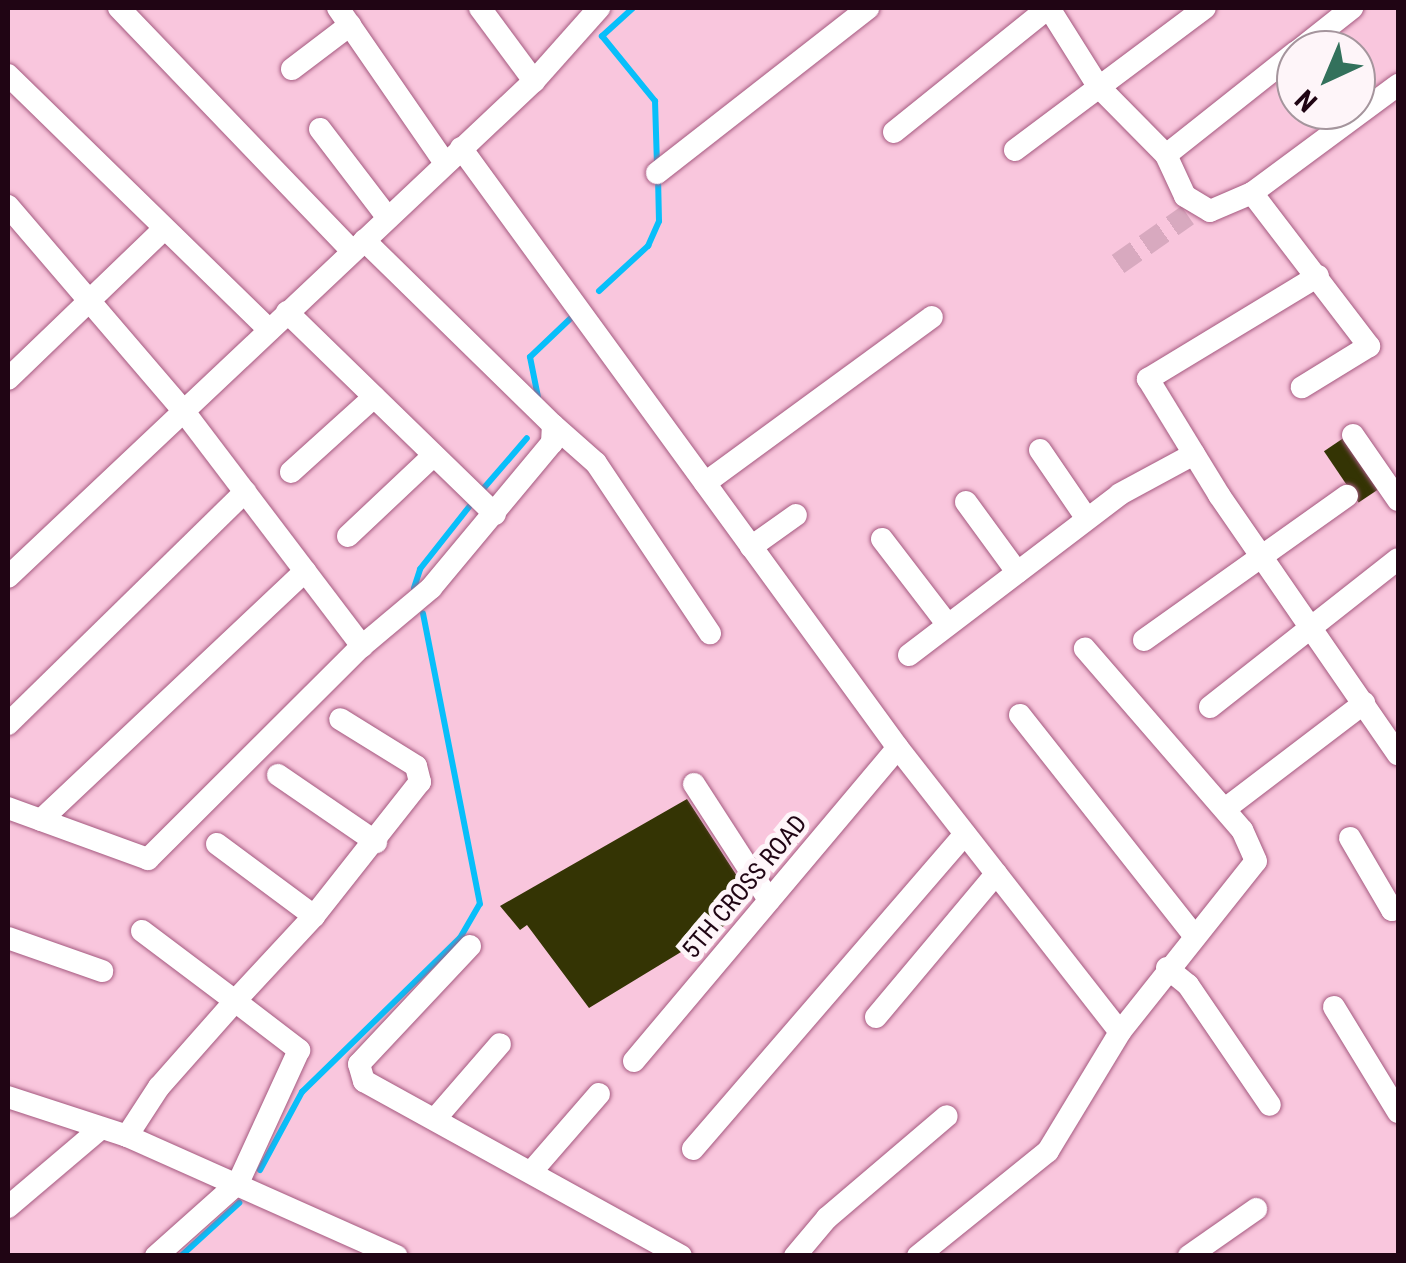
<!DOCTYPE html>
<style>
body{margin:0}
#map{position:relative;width:1406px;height:1263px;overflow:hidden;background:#f9c6dd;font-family:"Roboto Condensed",sans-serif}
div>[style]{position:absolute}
.stream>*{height:6px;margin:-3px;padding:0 3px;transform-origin:3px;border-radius:3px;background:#08bffa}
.building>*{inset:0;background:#343404;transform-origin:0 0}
.minor-tunnel>*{height:22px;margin-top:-11px;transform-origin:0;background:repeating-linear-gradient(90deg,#d8a9bf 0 22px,transparent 0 33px)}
.roads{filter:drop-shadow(0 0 2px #a4597f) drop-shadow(0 0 2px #a4597f)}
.minor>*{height:22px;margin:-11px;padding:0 11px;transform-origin:11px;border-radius:11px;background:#fff}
span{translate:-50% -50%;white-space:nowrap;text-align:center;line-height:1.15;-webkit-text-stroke:10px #fef5f9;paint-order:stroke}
.street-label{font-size:25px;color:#200514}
.frame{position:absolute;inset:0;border:10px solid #200514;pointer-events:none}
.north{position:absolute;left:1276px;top:30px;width:100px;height:100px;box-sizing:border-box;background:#fef5f9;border:2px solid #a5959d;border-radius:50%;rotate:224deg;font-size:28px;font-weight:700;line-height:40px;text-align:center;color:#200514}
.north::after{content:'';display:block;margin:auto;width:35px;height:45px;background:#33715c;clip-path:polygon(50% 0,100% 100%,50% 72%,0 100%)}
</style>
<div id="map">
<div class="stream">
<div style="left:633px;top:8px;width:42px;rotate:137.9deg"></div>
<div style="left:602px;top:36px;width:84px;rotate:50.8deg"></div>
<div style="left:655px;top:101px;width:63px;rotate:88.2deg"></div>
<div style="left:599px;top:291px;width:67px;rotate:-42.6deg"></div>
<div style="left:648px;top:246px;width:27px;rotate:-66deg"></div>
<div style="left:659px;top:221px;width:45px;rotate:-91.3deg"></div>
<div style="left:539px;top:402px;width:46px;rotate:-101.3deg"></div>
<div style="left:530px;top:357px;width:58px;rotate:-43.6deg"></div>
<div style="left:483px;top:489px;width:67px;rotate:-49.2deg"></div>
<div style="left:414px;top:588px;width:20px;rotate:-72deg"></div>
<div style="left:420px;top:569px;width:79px;rotate:-51.7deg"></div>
<div style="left:260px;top:1170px;width:89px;rotate:-61.7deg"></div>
<div style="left:302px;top:1092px;width:221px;rotate:-44.3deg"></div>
<div style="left:460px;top:938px;width:39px;rotate:-60deg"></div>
<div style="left:480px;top:904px;width:296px;rotate:-101.1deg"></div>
<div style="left:181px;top:1256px;width:79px;rotate:-42.4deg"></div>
</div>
<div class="building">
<div style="left:1348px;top:435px;width:62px;height:29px;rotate:56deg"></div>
<div style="clip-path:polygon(687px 799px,750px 896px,729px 914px,732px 921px,589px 1008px,527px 925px,520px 930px,500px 906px)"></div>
</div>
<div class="minor-tunnel">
<div style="left:1118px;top:264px;width:85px;rotate:-35deg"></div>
</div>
<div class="roads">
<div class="minor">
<div style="left:119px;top:8px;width:337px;rotate:46.2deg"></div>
<div style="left:338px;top:8px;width:188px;rotate:55.4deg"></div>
<div style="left:480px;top:8px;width:91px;rotate:53.5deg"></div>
<div style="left:1049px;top:8px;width:92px;rotate:57.9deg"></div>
<div style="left:1098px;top:86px;width:97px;rotate:45.4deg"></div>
<div style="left:1166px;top:155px;width:45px;rotate:65.1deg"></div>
<div style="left:1185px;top:196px;width:29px;rotate:31deg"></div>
<div style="left:1210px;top:211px;width:46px;rotate:-23.2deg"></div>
<div style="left:1252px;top:193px;width:182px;rotate:-36.5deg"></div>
<div style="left:1299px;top:50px;width:68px;rotate:-38.4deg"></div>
<div style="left:292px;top:69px;width:73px;rotate:-37.2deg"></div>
<div style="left:8px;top:75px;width:365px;rotate:44.3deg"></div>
<div style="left:320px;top:129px;width:112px;rotate:52.6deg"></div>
<div style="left:894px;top:132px;width:198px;rotate:-38.8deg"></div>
<div style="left:461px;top:148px;width:742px;rotate:53.93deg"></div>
<div style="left:898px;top:748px;width:360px;rotate:52deg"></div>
<div style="left:1015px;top:150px;width:237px;rotate:-36.8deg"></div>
<div style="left:1166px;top:155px;width:166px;rotate:-38.4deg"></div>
<div style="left:657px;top:173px;width:268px;rotate:-38deg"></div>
<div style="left:1252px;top:193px;width:193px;rotate:52.6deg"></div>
<div style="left:1369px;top:346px;width:79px;rotate:148.5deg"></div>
<div style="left:8px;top:206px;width:267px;rotate:49.4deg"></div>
<div style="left:182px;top:409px;width:298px;rotate:52.8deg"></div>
<div style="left:1318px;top:276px;width:199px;rotate:148.8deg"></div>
<div style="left:1148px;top:379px;width:136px;rotate:58.5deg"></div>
<div style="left:1219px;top:495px;width:315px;rotate:55.4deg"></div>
<div style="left:287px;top:312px;width:290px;rotate:44.2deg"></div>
<div style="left:8px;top:379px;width:216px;rotate:-43.9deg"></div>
<div style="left:553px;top:425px;width:57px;rotate:41.5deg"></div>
<div style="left:596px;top:463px;width:205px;rotate:56.2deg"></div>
<div style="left:1353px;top:435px;width:79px;rotate:55.3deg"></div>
<div style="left:1040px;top:450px;width:83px;rotate:55.7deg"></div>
<div style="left:291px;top:472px;width:112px;rotate:-42.1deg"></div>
<div style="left:705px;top:483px;width:281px;rotate:-36.2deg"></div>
<div style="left:966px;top:502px;width:87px;rotate:53.9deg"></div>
<div style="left:348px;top:536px;width:117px;rotate:-43.3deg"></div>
<div style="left:882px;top:539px;width:108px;rotate:52.5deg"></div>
<div style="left:751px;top:547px;width:55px;rotate:-35.4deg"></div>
<div style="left:8px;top:577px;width:723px;rotate:-43.32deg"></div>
<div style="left:534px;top:81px;width:98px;rotate:-48.3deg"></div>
<div style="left:1144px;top:640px;width:249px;rotate:-35.4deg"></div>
<div style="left:909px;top:655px;width:265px;rotate:-37.3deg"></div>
<div style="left:1120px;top:494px;width:84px;rotate:-28.4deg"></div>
<div style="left:1210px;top:707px;width:239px;rotate:-38.2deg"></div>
<div style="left:1020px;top:715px;width:279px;rotate:51.7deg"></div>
<div style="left:8px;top:724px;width:332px;rotate:-44.4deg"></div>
<div style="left:278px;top:775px;width:119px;rotate:34.4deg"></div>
<div style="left:694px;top:784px;width:138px;rotate:57.1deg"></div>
<div style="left:8px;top:808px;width:149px;rotate:20deg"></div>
<div style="left:148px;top:859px;width:302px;rotate:-44.9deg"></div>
<div style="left:362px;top:646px;width:90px;rotate:-40deg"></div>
<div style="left:431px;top:588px;width:189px;rotate:-50.2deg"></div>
<div style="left:552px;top:443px;width:18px;rotate:-87deg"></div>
<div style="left:553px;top:425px;width:264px;rotate:-135.6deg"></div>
<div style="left:1225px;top:809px;width:175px;rotate:-37.3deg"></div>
<div style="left:41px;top:820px;width:363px;rotate:-43.3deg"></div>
<div style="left:1350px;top:838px;width:83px;rotate:59.7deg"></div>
<div style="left:1392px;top:910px;width:7px;rotate:-27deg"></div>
<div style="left:217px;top:844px;width:121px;rotate:36.6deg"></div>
<div style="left:142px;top:931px;width:116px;rotate:37deg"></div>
<div style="left:235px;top:1001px;width:116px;rotate:-47.1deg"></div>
<div style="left:314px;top:916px;width:171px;rotate:-51.7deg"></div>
<div style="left:420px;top:782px;width:16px;rotate:-104deg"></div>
<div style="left:416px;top:766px;width:89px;rotate:-148.3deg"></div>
<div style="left:8px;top:938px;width:100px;rotate:19.3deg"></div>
<div style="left:470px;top:946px;width:162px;rotate:133.2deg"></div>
<div style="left:359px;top:1064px;width:18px;rotate:74deg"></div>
<div style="left:364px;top:1081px;width:362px;rotate:28.9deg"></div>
<div style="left:1167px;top:968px;width:27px;rotate:39deg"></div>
<div style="left:1188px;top:985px;width:145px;rotate:55.7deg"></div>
<div style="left:1334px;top:1007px;width:123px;rotate:58.6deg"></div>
<div style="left:876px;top:1017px;width:187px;rotate:-50deg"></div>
<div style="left:634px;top:1061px;width:409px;rotate:-49.9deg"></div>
<div style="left:8px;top:1097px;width:125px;rotate:18.1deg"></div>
<div style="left:127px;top:1136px;width:295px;rotate:24deg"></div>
<div style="left:435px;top:1119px;width:99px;rotate:-49.1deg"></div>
<div style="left:127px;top:1136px;width:59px;rotate:-56.9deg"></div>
<div style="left:159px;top:1087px;width:115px;rotate:-48.5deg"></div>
<div style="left:235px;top:1001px;width:81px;rotate:37.4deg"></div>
<div style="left:299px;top:1050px;width:146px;rotate:114.6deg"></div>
<div style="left:238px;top:1183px;width:110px;rotate:138.3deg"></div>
<div style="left:693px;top:1149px;width:416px;rotate:-49.2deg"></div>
<div style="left:532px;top:1171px;width:102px;rotate:-49deg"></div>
<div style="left:8px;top:1207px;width:121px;rotate:-40.3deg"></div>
<div style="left:795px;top:1256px;width:50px;rotate:-49.9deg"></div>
<div style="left:827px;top:1218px;width:157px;rotate:-40.4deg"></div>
<div style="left:918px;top:1256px;width:167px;rotate:-38.9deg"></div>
<div style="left:1048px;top:1151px;width:139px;rotate:-58.8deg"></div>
<div style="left:1120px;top:1032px;width:218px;rotate:-51.5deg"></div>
<div style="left:1256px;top:861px;width:34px;rotate:-114deg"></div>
<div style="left:1242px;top:830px;width:240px;rotate:-130.9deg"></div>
<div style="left:1189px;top:1256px;width:82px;rotate:-35deg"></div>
</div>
</div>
<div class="street-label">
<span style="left:745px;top:887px;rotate:-50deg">5TH CROSS ROAD</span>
</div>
<div class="frame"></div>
<div class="north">N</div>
</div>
